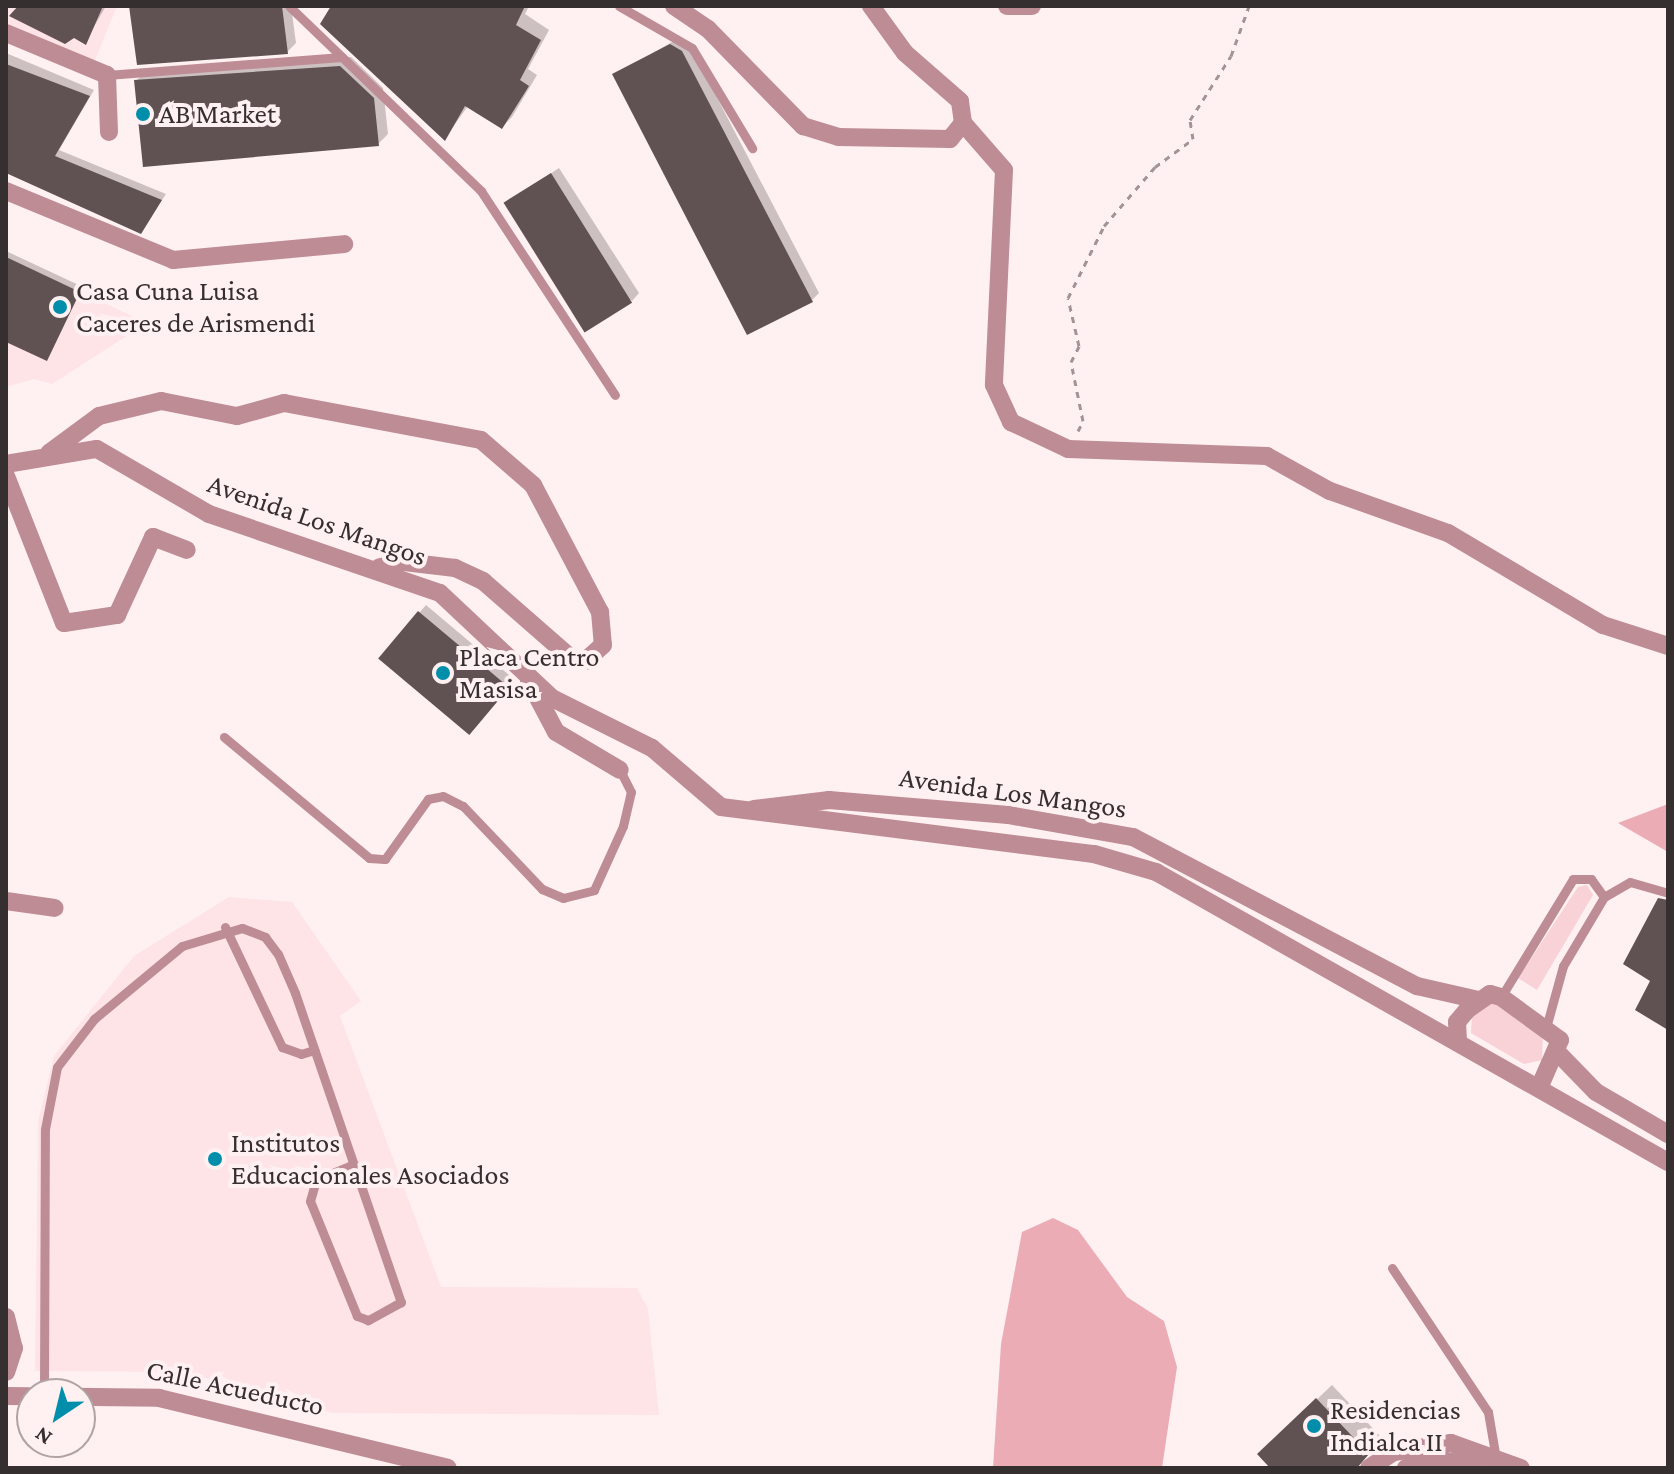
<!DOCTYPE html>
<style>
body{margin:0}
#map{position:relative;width:1674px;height:1474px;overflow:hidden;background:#fff0f2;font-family:"Crimson Pro",serif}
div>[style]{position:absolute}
.built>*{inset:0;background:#fee3e7}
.green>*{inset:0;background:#f8d2d7}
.forest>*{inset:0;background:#ecacb6}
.shadow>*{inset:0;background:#0003}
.building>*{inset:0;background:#605153;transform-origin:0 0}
.path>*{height:3px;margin-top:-1.5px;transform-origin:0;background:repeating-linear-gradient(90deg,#a09496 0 6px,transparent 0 12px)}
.lane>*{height:9px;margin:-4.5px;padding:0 4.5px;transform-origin:4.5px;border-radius:4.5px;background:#be8c94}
.street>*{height:18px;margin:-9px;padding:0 9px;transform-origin:9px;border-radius:9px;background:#be8c94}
.dots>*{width:22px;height:22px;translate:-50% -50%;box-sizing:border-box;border:4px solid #fff0f2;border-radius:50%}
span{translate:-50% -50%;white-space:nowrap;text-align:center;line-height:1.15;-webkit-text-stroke:8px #fff0f2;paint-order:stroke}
.poi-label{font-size:28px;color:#362f30}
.left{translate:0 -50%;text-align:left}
.street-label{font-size:28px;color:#362f30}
.frame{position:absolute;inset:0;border:8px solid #362f30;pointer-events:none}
.north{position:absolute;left:16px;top:1378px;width:80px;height:80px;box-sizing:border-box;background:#fff0f2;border:2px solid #afa3a4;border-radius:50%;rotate:215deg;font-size:22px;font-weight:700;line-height:32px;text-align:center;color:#362f30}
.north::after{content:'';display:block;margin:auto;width:28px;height:36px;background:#008eaa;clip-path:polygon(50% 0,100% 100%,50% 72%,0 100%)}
</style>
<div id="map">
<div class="built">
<div style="clip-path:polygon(6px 6px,117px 6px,93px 65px,6px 27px)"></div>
<div style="clip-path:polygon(6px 257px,147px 323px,52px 384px,34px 379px,6px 387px)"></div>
<div style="clip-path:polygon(229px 897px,292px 902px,361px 1001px,340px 1016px,441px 1287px,637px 1288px,648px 1309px,659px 1415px,332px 1413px,185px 1372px,35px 1371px,38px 1122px,54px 1056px,134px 956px)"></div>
</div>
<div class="green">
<div style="clip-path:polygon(1587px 885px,1593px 895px,1537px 990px,1518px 978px,1578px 887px)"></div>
<div style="clip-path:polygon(1491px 1000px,1543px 1032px,1542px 1060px,1524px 1064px,1471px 1033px,1472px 1014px)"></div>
</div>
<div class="forest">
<div style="clip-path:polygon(1668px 804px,1668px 852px,1618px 823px)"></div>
<div style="clip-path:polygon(1053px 1218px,1078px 1230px,1127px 1297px,1164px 1321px,1177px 1367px,1162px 1468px,993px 1468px,1001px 1344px,1022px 1232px)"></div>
</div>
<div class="shadow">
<div style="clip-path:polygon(30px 6px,106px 6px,85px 42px)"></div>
<div style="clip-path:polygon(131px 6px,291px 6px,296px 43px,287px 52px)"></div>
<div style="clip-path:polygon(331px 6px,529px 6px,525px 14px,549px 30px,528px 69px,537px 75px,512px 117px,502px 127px,468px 106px,445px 138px)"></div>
<div style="clip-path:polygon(679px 38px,689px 44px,819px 293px,812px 300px,614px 75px)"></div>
<div style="clip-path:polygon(6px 53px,94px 90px,59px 150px,166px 194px,141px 232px,6px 171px)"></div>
<div style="clip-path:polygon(351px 57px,383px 88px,388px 134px,378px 144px,136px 81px,146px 71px)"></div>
<div style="clip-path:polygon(559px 168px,639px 293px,632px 301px,507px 203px)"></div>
<div style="clip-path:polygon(6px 251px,83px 287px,47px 359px,6px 339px)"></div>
<div style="clip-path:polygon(426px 605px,515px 680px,476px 726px,380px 658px)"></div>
<div style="clip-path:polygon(1332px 1385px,1382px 1438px,1353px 1468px,1273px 1468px,1275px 1439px)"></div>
</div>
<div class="building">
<div style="clip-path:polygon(18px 6px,103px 6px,86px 45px,74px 38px,65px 44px,9px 16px)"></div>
<div style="clip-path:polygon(129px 6px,282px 6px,288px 54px,137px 65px)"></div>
<div style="clip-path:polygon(331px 6px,525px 6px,516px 25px,541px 40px,520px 80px,529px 86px,502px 129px,465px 106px,445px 141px,320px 24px)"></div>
<div style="clip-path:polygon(670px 44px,682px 51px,813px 302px,747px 335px,612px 74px)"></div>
<div style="clip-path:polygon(6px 64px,90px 96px,55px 156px,162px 200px,141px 234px,6px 173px)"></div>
<div style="clip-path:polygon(340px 66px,374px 98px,379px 146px,143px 167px,134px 80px)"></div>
<div style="left:551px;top:173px;width:153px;height:56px;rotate:58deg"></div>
<div style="clip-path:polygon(6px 257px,80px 292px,47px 361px,6px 342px)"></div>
<div style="left:418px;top:611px;width:119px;height:62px;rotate:40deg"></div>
<div style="clip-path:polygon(1658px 898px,1668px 900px,1668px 1030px,1635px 1010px,1650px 981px,1623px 964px)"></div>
<div style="clip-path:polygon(1316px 1398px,1369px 1454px,1357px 1468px,1270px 1468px,1257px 1454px)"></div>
</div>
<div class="path">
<div style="left:1078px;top:431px;width:11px;rotate:-63deg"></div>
<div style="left:1083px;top:421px;width:60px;rotate:-101.5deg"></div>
<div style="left:1071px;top:362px;width:18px;rotate:-63deg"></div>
<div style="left:1079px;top:346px;width:49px;rotate:-102.9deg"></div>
<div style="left:1068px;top:298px;width:80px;rotate:-63.4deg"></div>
<div style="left:1104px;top:226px;width:78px;rotate:-49.2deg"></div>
<div style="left:1155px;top:167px;width:47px;rotate:-36.4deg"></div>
<div style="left:1193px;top:139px;width:19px;rotate:-99deg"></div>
<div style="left:1190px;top:120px;width:76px;rotate:-57.4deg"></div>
<div style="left:1231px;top:56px;width:53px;rotate:-70.2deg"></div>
</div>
<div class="lane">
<div style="left:289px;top:6px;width:267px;rotate:43.9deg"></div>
<div style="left:481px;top:191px;width:244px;rotate:56.7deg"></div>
<div style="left:619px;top:6px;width:84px;rotate:29.9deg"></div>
<div style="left:692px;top:48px;width:117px;rotate:59deg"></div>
<div style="left:107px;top:75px;width:235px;rotate:-4.4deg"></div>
<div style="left:224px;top:737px;width:189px;rotate:39.8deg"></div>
<div style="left:369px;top:858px;width:16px;rotate:4deg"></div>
<div style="left:385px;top:859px;width:74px;rotate:-54.4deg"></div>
<div style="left:428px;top:799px;width:15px;rotate:-11deg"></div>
<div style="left:443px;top:796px;width:22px;rotate:27deg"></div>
<div style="left:463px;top:806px;width:115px;rotate:46.4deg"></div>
<div style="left:542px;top:889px;width:23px;rotate:23deg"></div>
<div style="left:563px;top:898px;width:32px;rotate:-14deg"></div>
<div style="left:594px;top:890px;width:70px;rotate:-65.6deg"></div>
<div style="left:623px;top:826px;width:35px;rotate:-77deg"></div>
<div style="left:631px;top:792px;width:25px;rotate:-117deg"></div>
<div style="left:1604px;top:897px;width:30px;rotate:-30deg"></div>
<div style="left:1630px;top:882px;width:40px;rotate:16deg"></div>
<div style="left:225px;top:927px;width:133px;rotate:64.6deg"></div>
<div style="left:282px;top:1047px;width:20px;rotate:20deg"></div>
<div style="left:301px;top:1054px;width:14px;rotate:-17deg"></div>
<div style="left:1501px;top:997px;width:138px;rotate:-58.6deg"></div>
<div style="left:1573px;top:879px;width:18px"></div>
<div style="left:1591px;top:879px;width:22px;rotate:54deg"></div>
<div style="left:1604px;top:897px;width:80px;rotate:120.7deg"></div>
<div style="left:1563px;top:966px;width:60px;rotate:105.4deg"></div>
<div style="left:1392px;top:1268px;width:173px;rotate:56.3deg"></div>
<div style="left:1488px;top:1412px;width:42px;rotate:80.3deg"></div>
<div style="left:44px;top:1392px;width:263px;rotate:-89.8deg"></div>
<div style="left:45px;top:1129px;width:63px;rotate:-79deg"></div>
<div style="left:57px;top:1067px;width:61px;rotate:-52.4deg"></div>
<div style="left:94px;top:1019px;width:114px;rotate:-39.7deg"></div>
<div style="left:182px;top:946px;width:63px;rotate:-16.7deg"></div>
<div style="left:242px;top:928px;width:25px;rotate:21deg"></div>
<div style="left:265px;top:937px;width:21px;rotate:53deg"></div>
<div style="left:278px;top:954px;width:43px;rotate:66.4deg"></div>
<div style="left:295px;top:993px;width:327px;rotate:71.1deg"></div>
<div style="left:401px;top:1302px;width:38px;rotate:151deg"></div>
<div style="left:368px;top:1320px;width:12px;rotate:-160deg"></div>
<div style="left:357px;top:1316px;width:124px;rotate:-112.2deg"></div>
<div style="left:310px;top:1201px;width:22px;rotate:-74deg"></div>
<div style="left:316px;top:1180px;width:41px;rotate:-22.8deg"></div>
</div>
<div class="street">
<div style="left:674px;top:6px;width:41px;rotate:34.1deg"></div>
<div style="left:708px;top:29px;width:136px;rotate:45.6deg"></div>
<div style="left:803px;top:126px;width:37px;rotate:17deg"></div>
<div style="left:838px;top:137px;width:112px;rotate:1deg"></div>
<div style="left:950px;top:139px;width:21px;rotate:-51deg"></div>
<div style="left:963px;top:123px;width:22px;rotate:-98deg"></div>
<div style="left:960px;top:101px;width:73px;rotate:-138.9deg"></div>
<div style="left:905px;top:53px;width:58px;rotate:-125.9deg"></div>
<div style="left:1007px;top:6px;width:25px"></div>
<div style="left:6px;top:33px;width:109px;rotate:22.6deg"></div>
<div style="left:107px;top:75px;width:57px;rotate:88deg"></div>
<div style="left:963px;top:123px;width:62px;rotate:48.9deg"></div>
<div style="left:1004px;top:170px;width:215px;rotate:92.7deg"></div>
<div style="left:994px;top:385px;width:41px;rotate:65.3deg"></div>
<div style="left:1011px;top:422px;width:63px;rotate:25.3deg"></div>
<div style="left:1068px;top:449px;width:199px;rotate:2deg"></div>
<div style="left:1267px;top:456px;width:72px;rotate:29.1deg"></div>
<div style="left:1330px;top:491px;width:125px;rotate:19.6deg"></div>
<div style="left:1448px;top:533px;width:180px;rotate:30.7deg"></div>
<div style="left:1603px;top:625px;width:68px;rotate:17.9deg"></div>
<div style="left:6px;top:191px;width:181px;rotate:22.4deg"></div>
<div style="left:173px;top:260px;width:172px;rotate:-5.3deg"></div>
<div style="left:49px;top:453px;width:62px;rotate:-36.5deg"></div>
<div style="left:99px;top:416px;width:64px;rotate:-13.6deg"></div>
<div style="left:161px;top:401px;width:77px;rotate:11.2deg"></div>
<div style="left:237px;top:416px;width:49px;rotate:-15.5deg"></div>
<div style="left:284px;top:403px;width:200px;rotate:10.6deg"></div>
<div style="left:481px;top:440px;width:69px;rotate:40.9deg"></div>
<div style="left:533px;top:485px;width:144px;rotate:62.2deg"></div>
<div style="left:600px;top:612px;width:33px;rotate:85deg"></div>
<div style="left:603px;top:645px;width:24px;rotate:138deg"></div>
<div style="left:585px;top:661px;width:14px;rotate:-168deg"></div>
<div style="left:571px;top:658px;width:117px;rotate:-138.8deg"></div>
<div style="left:483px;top:581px;width:31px;rotate:-155deg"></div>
<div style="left:455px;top:568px;width:51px;rotate:-173.3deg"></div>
<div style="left:404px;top:562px;width:25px;rotate:168deg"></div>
<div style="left:6px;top:464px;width:92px;rotate:-9.4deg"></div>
<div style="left:97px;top:449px;width:129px;rotate:30.1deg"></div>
<div style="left:209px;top:514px;width:244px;rotate:18.9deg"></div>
<div style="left:440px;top:593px;width:154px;rotate:43.2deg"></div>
<div style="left:552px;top:698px;width:112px;rotate:26.6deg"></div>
<div style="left:652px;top:748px;width:91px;rotate:40.5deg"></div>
<div style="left:721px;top:807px;width:376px;rotate:7.2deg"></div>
<div style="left:1094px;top:854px;width:65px;rotate:16.2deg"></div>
<div style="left:1156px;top:872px;width:588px;rotate:29.53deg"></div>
<div style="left:6px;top:476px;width:158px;rotate:68.5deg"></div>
<div style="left:64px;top:623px;width:54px;rotate:-8.6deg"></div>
<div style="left:117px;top:615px;width:86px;rotate:-65.2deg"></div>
<div style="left:153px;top:537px;width:36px;rotate:21deg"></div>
<div style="left:529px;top:681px;width:58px;rotate:62.1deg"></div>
<div style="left:556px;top:732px;width:74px;rotate:30.7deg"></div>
<div style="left:754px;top:809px;width:76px;rotate:-6.8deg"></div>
<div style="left:829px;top:800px;width:180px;rotate:4.8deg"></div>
<div style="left:1008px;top:815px;width:127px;rotate:10deg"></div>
<div style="left:1133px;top:837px;width:321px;rotate:27.7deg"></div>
<div style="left:1417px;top:986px;width:63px;rotate:12.9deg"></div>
<div style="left:6px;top:901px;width:49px;rotate:8.1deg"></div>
<div style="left:1458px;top:1041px;width:19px;rotate:-93deg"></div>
<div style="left:1457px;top:1022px;width:16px;rotate:-50deg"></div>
<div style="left:1467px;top:1010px;width:28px;rotate:-35deg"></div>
<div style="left:1490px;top:994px;width:11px;rotate:15deg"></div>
<div style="left:1501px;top:997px;width:73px;rotate:36.1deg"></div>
<div style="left:1560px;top:1040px;width:52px;rotate:113.6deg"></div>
<div style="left:1559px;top:1054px;width:53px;rotate:45.8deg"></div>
<div style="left:1596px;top:1092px;width:83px;rotate:30.3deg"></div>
<div style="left:6px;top:1317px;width:32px;rotate:76deg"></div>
<div style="left:14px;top:1348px;width:25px;rotate:108deg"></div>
<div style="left:6px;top:1396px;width:153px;rotate:0.7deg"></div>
<div style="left:159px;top:1398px;width:297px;rotate:13.6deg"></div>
<div style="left:1369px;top:1468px;width:30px;rotate:-33deg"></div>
<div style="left:1394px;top:1452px;width:58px;rotate:-9deg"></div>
<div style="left:1451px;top:1443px;width:74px;rotate:19.7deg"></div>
<div style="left:1406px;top:1468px;width:37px;rotate:-13deg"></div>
<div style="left:1442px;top:1460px;width:38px;rotate:12deg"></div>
</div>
<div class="dots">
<div style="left:143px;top:114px;background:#008eaa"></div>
<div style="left:60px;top:307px;background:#008eaa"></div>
<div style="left:443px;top:673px;background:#008eaa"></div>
<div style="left:215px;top:1159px;background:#008eaa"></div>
<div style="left:1314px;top:1426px;background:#008eaa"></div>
</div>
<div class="poi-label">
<span class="left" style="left:159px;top:114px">AB Market</span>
<span class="left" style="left:76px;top:307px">Casa Cuna Luisa<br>Caceres de Arismendi</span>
<span class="left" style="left:459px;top:673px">Placa Centro<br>Masisa</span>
<span class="left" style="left:231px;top:1159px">Institutos<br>Educacionales Asociados</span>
<span class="left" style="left:1330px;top:1426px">Residencias<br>Indialca II</span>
</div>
<div class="street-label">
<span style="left:317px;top:520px;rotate:19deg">Avenida Los Mangos</span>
<span style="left:1013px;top:793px;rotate:8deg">Avenida Los Mangos</span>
<span style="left:235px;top:1388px;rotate:12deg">Calle Acueducto</span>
</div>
<div class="frame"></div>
<div class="north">N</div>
</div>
